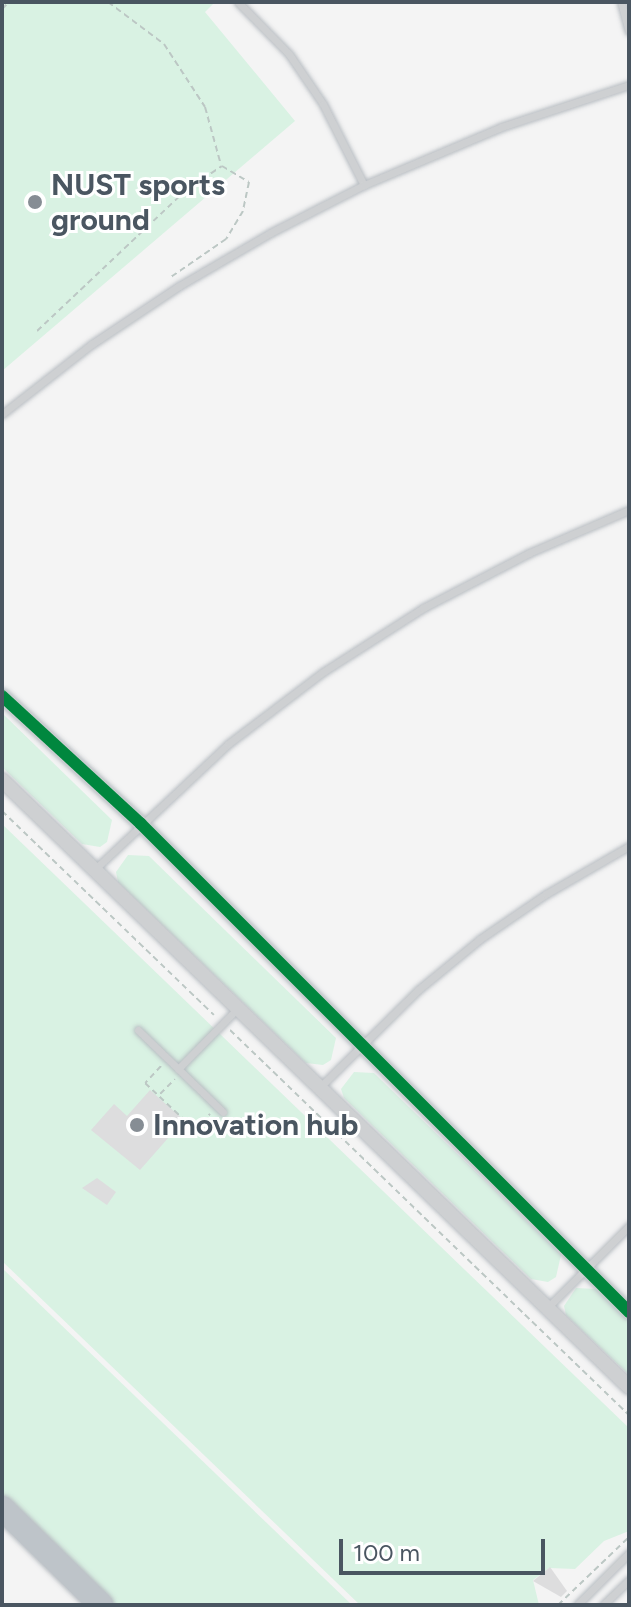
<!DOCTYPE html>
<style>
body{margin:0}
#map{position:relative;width:631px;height:1607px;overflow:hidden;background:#f4f4f4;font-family:Figtree,sans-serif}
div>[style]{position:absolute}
.green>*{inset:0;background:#d9f2e3}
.building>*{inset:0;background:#ddddde}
.path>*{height:2px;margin-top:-1px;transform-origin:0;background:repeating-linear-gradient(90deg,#bcc7c4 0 6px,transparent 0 10px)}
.roads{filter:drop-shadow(0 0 2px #b9bec3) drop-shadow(0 0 2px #b9bec3)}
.lane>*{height:7px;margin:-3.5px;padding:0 3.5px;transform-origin:3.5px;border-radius:3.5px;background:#ced0d2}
.street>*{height:14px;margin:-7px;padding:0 7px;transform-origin:7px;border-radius:7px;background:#ced0d2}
.highway>*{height:24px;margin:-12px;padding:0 12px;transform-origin:12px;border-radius:12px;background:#bec4c9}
.cycleway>*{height:12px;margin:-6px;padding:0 6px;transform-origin:6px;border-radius:6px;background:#00873e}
.dots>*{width:22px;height:22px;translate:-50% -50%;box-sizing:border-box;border:4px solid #fff;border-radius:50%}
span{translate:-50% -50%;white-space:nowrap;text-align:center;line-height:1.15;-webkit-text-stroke:6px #fff;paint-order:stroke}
.poi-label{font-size:30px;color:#4a5661;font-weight:700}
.left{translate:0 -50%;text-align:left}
.frame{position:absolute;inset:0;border:4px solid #4a5661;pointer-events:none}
.scale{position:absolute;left:339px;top:1539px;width:206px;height:36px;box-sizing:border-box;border:4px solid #4a5661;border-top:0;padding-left:10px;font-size:24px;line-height:28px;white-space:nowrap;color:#4a5661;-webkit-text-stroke:6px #fff;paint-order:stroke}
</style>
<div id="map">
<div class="green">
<div style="clip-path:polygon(2px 2px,215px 2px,205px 12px,295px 121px,2px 371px)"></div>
<div style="clip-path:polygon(2px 713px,112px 820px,107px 842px,100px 847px,82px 844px,2px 767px)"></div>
<div style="clip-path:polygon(2px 824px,629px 1428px,629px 1531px,604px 1541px,575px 1569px,549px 1568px,533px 1580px,539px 1605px,360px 1605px,2px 1261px)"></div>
<div style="clip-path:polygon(128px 855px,149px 856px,336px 1038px,331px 1060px,323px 1065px,306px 1063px,118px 882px,116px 872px)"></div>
<div style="clip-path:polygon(354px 1072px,374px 1073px,561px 1255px,556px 1277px,548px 1282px,531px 1279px,344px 1098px,341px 1089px)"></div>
<div style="clip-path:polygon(2px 1268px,352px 1605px,112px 1605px,2px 1497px)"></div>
<div style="clip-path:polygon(576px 1288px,597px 1289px,629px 1320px,629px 1375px,566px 1315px,564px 1306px)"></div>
</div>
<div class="building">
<div style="clip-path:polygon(150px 1090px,184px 1120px,140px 1170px,91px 1130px,114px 1104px,127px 1116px)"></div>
<div style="clip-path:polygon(97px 1178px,116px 1192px,107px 1205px,82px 1188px)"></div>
<div style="clip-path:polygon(550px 1567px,567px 1591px,561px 1597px,533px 1581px)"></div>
</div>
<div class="path">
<div style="left:108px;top:2px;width:70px;rotate:36.9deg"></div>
<div style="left:164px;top:44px;width:75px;rotate:56.9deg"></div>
<div style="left:205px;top:107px;width:60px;rotate:74.6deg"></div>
<div style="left:2px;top:9px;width:10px;rotate:-45deg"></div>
<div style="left:37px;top:331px;width:205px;rotate:-43.4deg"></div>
<div style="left:186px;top:190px;width:43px;rotate:-33.7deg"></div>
<div style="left:222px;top:166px;width:31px;rotate:31deg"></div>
<div style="left:249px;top:182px;width:30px;rotate:102deg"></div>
<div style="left:243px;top:211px;width:33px;rotate:121deg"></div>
<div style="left:226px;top:239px;width:67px;rotate:145.4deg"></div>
<div style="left:2px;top:811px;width:294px;rotate:43.9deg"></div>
<div style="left:230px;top:1030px;width:554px;rotate:43.98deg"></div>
<div style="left:161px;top:1066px;width:23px;rotate:133deg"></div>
<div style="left:145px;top:1083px;width:69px;rotate:43.2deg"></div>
<div style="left:195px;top:1130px;width:22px;rotate:-47deg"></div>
<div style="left:160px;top:1094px;width:21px;rotate:-45deg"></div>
<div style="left:558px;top:1605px;width:98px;rotate:-43.8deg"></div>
</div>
<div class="roads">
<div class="lane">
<div style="left:238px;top:2px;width:73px;rotate:45.6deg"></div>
<div style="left:289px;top:54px;width:60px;rotate:55.8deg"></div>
<div style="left:323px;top:104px;width:91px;rotate:63.2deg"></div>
<div style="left:621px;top:2px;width:30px;rotate:75deg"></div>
<div style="left:2px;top:414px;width:114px;rotate:-37.9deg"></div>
<div style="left:92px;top:344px;width:105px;rotate:-33.7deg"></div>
<div style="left:179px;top:286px;width:105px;rotate:-30.2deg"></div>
<div style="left:270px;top:233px;width:106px;rotate:-27.1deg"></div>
<div style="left:364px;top:185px;width:149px;rotate:-22.9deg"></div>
<div style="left:501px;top:127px;width:135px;rotate:-18.2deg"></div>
<div style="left:94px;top:870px;width:184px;rotate:-43.2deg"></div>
<div style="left:228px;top:744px;width:119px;rotate:-37.2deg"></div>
<div style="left:323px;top:672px;width:119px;rotate:-32.6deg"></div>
<div style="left:423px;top:608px;width:119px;rotate:-27.4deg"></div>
<div style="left:529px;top:553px;width:109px;rotate:-23.3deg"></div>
<div style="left:138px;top:1030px;width:118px;rotate:44deg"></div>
<div style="left:178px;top:1069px;width:86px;rotate:-45.5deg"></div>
<div style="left:320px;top:1087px;width:138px;rotate:-44.7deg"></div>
<div style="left:418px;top:990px;width:80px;rotate:-39.4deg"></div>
<div style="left:480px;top:939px;width:80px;rotate:-34.3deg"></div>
<div style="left:546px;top:894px;width:96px;rotate:-30deg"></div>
<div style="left:548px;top:1307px;width:115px;rotate:-45deg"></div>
<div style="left:577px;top:1605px;width:74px;rotate:-45deg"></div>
<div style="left:603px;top:1605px;width:36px;rotate:-44deg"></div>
</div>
<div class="street">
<div style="left:2px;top:696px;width:188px;rotate:42.6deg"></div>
<div style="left:140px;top:823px;width:692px;rotate:45deg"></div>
<div style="left:2px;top:780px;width:873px;rotate:44.07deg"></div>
</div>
<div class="highway">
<div style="left:2px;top:1508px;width:139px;rotate:44.4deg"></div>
</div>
</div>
<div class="cycleway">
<div style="left:2px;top:696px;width:188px;rotate:42.6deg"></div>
<div style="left:140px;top:823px;width:692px;rotate:45deg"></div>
</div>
<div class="dots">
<div style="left:35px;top:202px;background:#868d94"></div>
<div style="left:137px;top:1125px;background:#868d94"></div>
</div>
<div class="poi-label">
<span class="left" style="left:51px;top:202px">NUST sports<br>ground</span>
<span class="left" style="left:153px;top:1125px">Innovation hub</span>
</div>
<div class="frame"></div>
<div class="scale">100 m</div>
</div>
